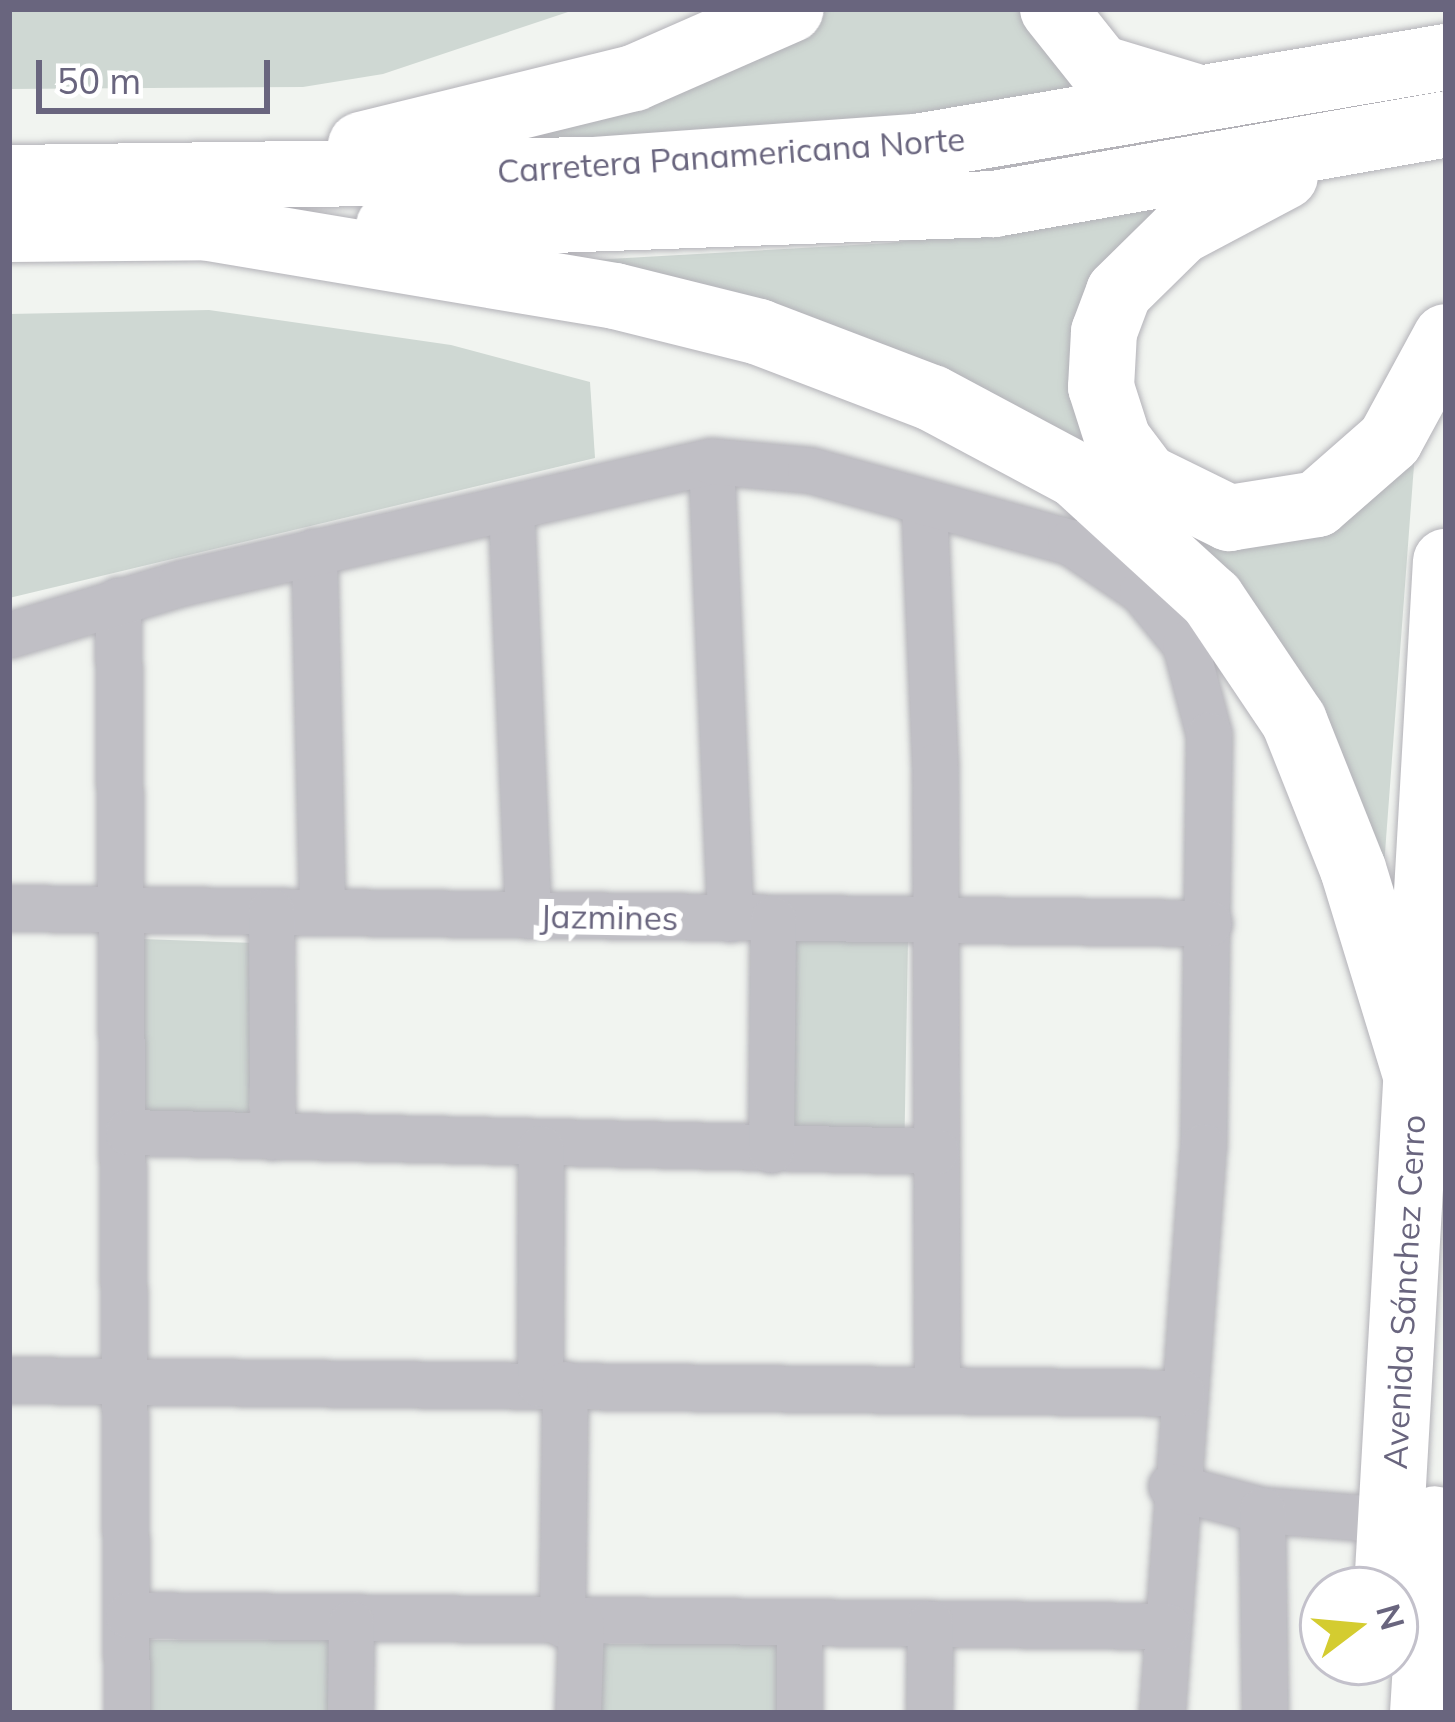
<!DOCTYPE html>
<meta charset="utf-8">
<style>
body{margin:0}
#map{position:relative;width:1455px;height:1722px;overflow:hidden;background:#f1f4f0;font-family:Mulish,sans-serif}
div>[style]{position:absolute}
.green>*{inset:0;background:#cfd8d3;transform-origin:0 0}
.roads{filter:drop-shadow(0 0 3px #b3b2b8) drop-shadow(0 0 3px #b3b2b8)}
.minor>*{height:45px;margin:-22.5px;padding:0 22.5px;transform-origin:22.5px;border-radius:22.5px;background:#c0bfc5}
.highway>*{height:66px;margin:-33px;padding:0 33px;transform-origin:33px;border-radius:33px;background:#fff}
span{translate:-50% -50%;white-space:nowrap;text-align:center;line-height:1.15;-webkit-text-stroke:12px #fff;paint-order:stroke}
.street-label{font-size:33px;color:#69657e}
.frame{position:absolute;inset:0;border:12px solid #69657e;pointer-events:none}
.north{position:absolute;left:1299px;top:1566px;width:120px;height:120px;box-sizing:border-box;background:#fff;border:3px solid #c3c1cb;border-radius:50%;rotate:74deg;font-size:33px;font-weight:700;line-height:48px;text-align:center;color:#69657e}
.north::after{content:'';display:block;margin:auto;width:42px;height:54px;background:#d4cc30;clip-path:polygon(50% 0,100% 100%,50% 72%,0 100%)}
.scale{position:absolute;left:36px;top:60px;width:234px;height:54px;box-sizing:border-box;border:6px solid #69657e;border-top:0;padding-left:15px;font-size:36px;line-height:42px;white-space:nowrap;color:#69657e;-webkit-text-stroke:9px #fff;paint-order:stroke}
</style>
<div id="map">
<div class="green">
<div style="clip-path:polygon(9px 9px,577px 9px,383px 74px,303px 87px,9px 89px)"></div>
<div style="clip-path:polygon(824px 9px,1023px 9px,1090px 84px,933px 121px,478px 144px,752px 48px)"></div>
<div style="clip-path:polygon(1167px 207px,1098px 267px,1130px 489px,539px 263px,889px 243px)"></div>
<div style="clip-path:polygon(209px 310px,451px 345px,590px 382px,595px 458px,9px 598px,9px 314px)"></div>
<div style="clip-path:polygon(1417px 425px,1381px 906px,1170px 522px,1198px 534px)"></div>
<div style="left:785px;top:937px;width:123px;height:192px;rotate:1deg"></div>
<div style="left:142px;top:939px;width:113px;height:175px;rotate:2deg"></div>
<div style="left:149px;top:1640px;width:181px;height:73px"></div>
<div style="left:595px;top:1644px;width:192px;height:69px"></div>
</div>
<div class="roads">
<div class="minor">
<div style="left:711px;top:461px;width:458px;rotate:87.6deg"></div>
<div style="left:924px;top:505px;width:261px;rotate:87.6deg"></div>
<div style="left:935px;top:766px;width:618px;rotate:89.81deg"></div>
<div style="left:511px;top:508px;width:408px;rotate:87.6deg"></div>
<div style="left:314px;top:551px;width:361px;rotate:88.7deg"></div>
<div style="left:118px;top:600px;width:1113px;rotate:89.54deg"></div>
<div style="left:9px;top:635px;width:180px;rotate:-16.8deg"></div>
<div style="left:181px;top:583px;width:544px;rotate:-12.96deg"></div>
<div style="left:711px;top:461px;width:99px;rotate:5.2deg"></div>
<div style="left:810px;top:470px;width:270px;rotate:15.5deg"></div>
<div style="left:1070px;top:542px;width:87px;rotate:34.2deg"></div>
<div style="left:1142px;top:591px;width:68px;rotate:50.9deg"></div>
<div style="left:1185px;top:644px;width:94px;rotate:75.2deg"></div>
<div style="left:1209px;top:735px;width:411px;rotate:90.8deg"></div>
<div style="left:1203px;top:1146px;width:568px;rotate:94.14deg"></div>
<div style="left:9px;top:908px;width:1200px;rotate:0.72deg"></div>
<div style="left:271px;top:911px;width:226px;rotate:89.7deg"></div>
<div style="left:128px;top:1132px;width:808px;rotate:1.35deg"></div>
<div style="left:771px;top:1150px;width:231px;rotate:-89.5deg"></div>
<div style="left:9px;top:1380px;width:1173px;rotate:0.63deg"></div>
<div style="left:540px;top:1384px;width:236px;rotate:-89.8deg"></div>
<div style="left:1171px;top:1486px;width:94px;rotate:14.8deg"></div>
<div style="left:1262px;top:1510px;width:129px;rotate:4.4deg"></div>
<div style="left:1262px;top:1510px;width:203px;rotate:89.2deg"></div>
<div style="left:128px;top:1615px;width:1039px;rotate:0.61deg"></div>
<div style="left:799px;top:1623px;width:90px;rotate:90deg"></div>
<div style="left:562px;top:1624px;width:240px;rotate:-89.3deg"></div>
<div style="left:350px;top:1713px;width:90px;rotate:-89.4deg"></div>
<div style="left:578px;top:1713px;width:89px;rotate:-88.1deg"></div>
<div style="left:929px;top:1713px;width:90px;rotate:-89.4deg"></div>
</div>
<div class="highway">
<div style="left:1053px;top:9px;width:75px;rotate:51.5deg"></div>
<div style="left:1100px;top:68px;width:96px;rotate:16.9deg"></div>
<div style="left:361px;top:145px;width:281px;rotate:-13.8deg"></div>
<div style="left:634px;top:78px;width:171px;rotate:-23.7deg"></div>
<div style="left:1285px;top:176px;width:118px;rotate:152.1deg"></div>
<div style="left:1181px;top:231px;width:87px;rotate:135.5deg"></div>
<div style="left:1119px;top:292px;width:43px;rotate:110.6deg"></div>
<div style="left:1104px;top:332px;width:55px;rotate:93.1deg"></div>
<div style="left:1101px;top:387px;width:56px;rotate:72.2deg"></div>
<div style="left:1118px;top:440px;width:46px;rotate:52.9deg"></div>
<div style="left:1146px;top:477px;width:93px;rotate:26.3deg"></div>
<div style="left:1229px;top:518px;width:89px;rotate:-9deg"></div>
<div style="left:1317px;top:504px;width:97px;rotate:-41.2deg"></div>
<div style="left:1390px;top:440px;width:117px;rotate:-61.5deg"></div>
<div style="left:9px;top:178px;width:584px;rotate:-0.78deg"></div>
<div style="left:593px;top:170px;width:324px;rotate:-4.1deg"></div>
<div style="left:916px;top:147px;width:538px;rotate:-9.64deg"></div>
<div style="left:389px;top:226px;width:605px;rotate:-2.08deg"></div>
<div style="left:994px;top:204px;width:459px;rotate:-10deg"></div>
<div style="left:203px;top:227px;width:418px;rotate:9.5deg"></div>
<div style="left:615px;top:296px;width:148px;rotate:14deg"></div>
<div style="left:759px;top:332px;width:185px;rotate:20.9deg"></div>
<div style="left:932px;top:398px;width:163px;rotate:28.1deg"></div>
<div style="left:1076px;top:475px;width:184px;rotate:42.4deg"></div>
<div style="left:1212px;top:599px;width:147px;rotate:56.1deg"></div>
<div style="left:1294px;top:721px;width:159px;rotate:68.3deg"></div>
<div style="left:1353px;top:869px;width:215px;rotate:73deg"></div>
<div style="left:9px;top:229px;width:235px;rotate:-0.5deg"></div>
<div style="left:1387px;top:1590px;width:1030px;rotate:-86.72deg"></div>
<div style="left:1423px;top:1713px;width:194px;rotate:-86.5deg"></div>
</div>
</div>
<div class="street-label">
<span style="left:731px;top:155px;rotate:-4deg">Carretera Panamericana Norte</span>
<span style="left:609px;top:917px;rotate:1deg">Jazmines</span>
<span style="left:1404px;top:1292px;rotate:-87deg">Avenida Sánchez Cerro</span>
</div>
<div class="frame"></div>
<div class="north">N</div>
<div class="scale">50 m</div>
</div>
